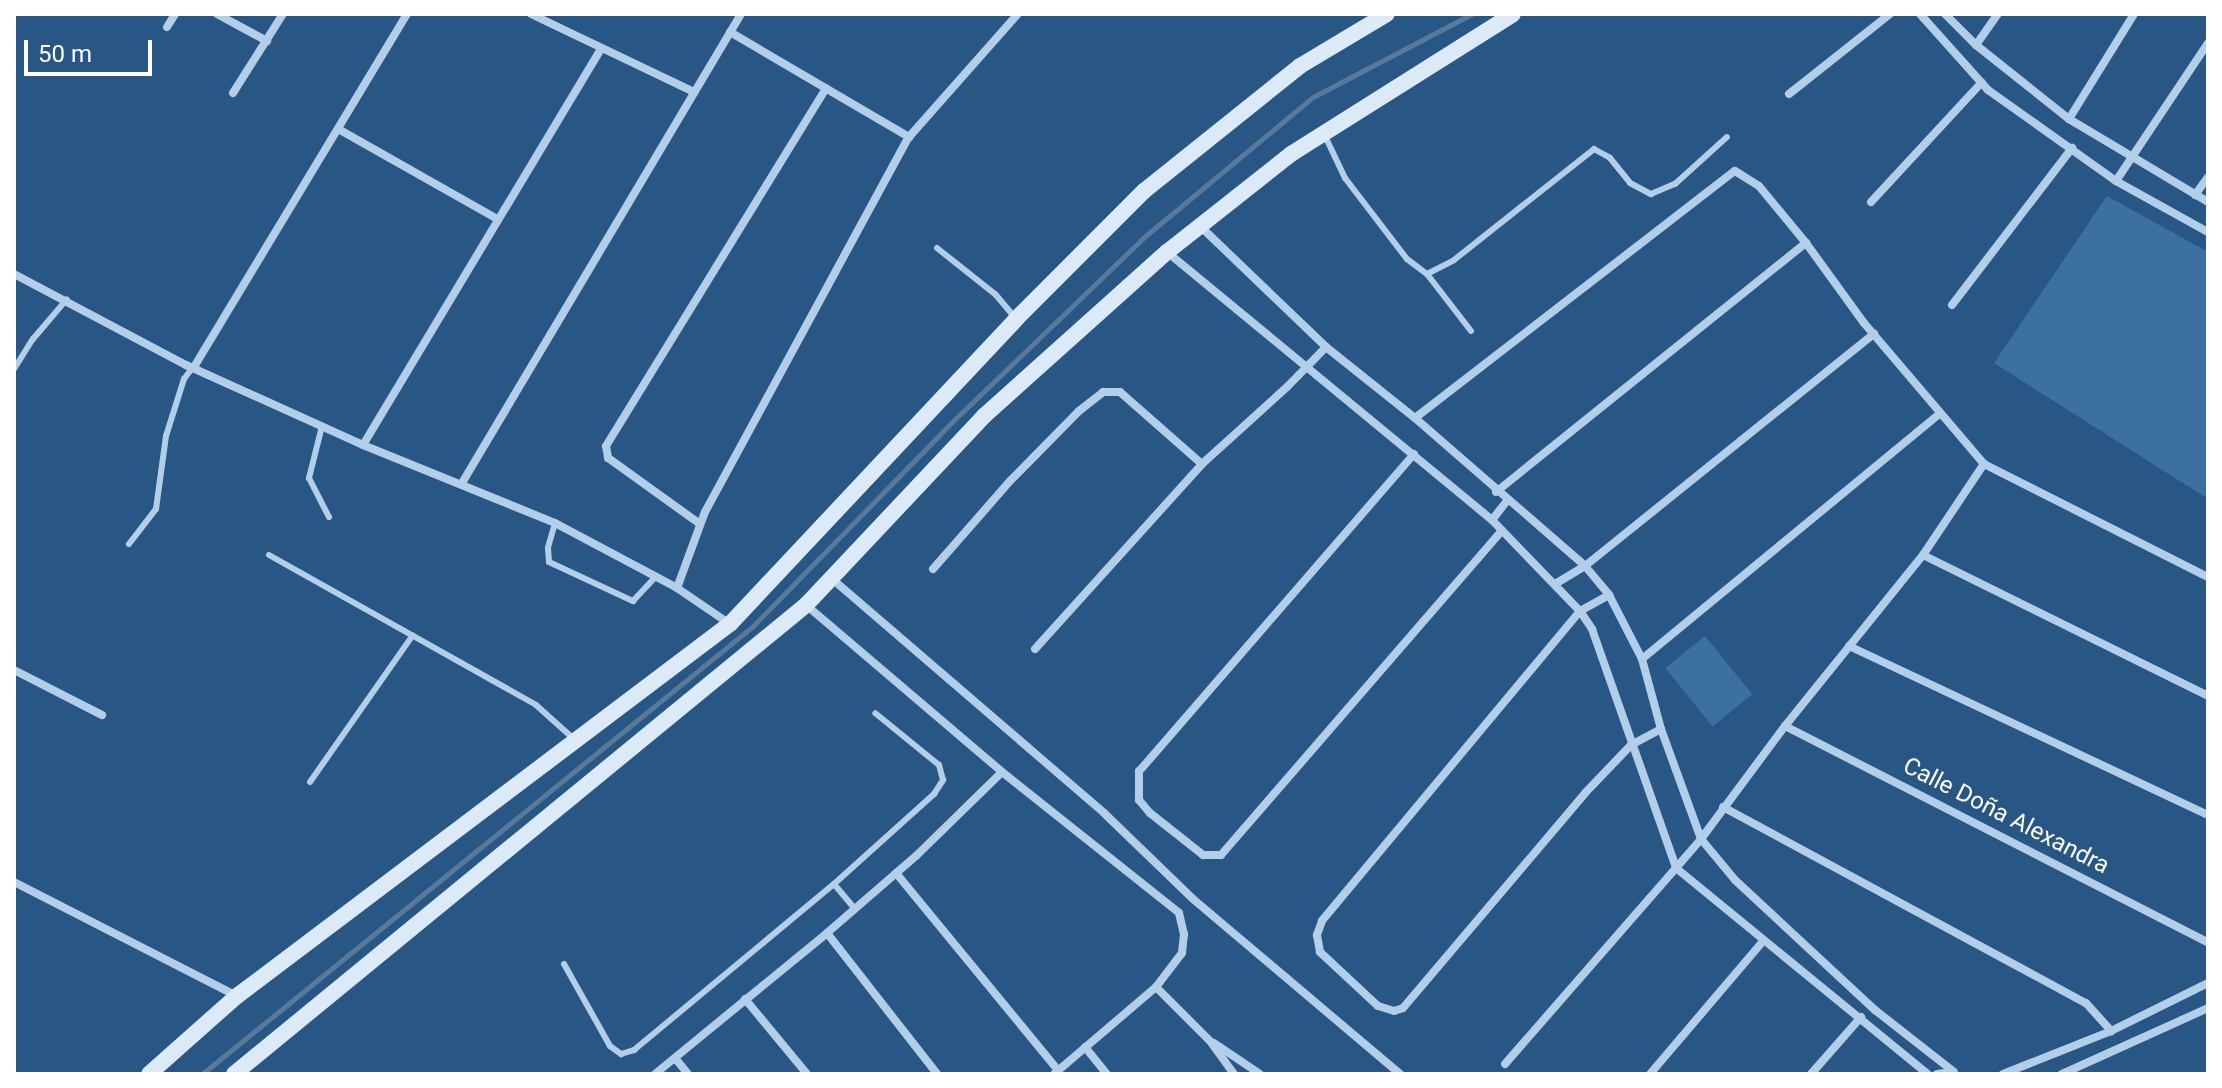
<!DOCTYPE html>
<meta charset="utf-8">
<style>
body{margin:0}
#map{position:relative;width:2222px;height:1088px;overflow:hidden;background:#285685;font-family:Roboto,sans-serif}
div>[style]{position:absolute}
.green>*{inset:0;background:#3c70a2;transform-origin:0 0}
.stream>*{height:5px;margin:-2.5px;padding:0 2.5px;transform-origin:2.5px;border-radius:2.5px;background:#59799a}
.lane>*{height:6px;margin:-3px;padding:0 3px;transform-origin:3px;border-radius:3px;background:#b2cee8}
.street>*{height:8px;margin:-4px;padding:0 4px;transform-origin:4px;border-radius:4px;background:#b2cee8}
.secondary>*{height:16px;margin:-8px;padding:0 8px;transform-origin:8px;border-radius:8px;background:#dce9f7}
span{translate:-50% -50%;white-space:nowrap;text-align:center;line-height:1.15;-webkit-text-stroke:6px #285685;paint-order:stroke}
.street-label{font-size:24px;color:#fff}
.frame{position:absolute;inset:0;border:16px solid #fff;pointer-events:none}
.scale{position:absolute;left:24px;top:40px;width:128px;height:36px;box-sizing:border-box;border:4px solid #fff;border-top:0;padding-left:10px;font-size:24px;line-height:28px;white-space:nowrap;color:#fff;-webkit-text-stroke:6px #285685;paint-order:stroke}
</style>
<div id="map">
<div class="green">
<div style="clip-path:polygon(2107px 196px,2208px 252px,2208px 499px,1994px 363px)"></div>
<div style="left:1705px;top:636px;width:75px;height:51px;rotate:51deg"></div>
</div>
<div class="stream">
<div style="left:202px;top:1074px;width:710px;rotate:-39.11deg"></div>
<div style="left:753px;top:626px;width:285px;rotate:-45.7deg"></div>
<div style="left:952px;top:422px;width:265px;rotate:-43.9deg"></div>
<div style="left:1143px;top:238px;width:221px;rotate:-39.7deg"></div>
<div style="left:1313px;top:97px;width:179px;rotate:-27.6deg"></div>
</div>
<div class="lane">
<div style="left:1325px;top:136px;width:47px;rotate:64.5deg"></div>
<div style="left:1345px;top:178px;width:102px;rotate:52.6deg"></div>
<div style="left:1407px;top:259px;width:25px;rotate:37deg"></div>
<div style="left:1427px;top:274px;width:30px;rotate:-27deg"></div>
<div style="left:1454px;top:260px;width:179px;rotate:-38.4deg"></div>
<div style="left:1594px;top:149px;width:18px;rotate:29deg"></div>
<div style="left:1610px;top:158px;width:32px;rotate:51deg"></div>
<div style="left:1630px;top:183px;width:24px;rotate:28deg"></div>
<div style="left:1651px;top:194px;width:26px;rotate:-23deg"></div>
<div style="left:1675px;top:184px;width:70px;rotate:-42.1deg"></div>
<div style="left:937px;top:248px;width:75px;rotate:38.5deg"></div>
<div style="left:996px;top:295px;width:31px;rotate:50deg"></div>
<div style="left:1427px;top:274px;width:72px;rotate:52.3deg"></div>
<div style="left:14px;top:369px;width:36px;rotate:-58deg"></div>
<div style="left:33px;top:339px;width:52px;rotate:-49.6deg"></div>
<div style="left:322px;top:426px;width:54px;rotate:104deg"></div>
<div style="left:309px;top:478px;width:44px;rotate:62.9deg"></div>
<div style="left:555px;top:523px;width:26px;rotate:106deg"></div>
<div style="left:548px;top:548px;width:14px;rotate:86deg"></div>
<div style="left:549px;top:562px;width:93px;rotate:24.9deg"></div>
<div style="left:633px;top:601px;width:34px;rotate:-47deg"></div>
<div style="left:129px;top:544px;width:44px;rotate:-52.4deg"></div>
<div style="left:156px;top:509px;width:74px;rotate:-82.2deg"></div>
<div style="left:166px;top:436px;width:60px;rotate:-72.5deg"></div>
<div style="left:184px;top:379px;width:15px;rotate:-53deg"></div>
<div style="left:269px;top:555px;width:306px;rotate:29.3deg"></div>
<div style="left:536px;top:705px;width:52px;rotate:41.9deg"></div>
<div style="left:310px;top:782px;width:179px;rotate:-55deg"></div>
<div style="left:834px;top:884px;width:33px;rotate:50deg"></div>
<div style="left:564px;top:964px;width:94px;rotate:60.7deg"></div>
<div style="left:610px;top:1046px;width:14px;rotate:36deg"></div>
<div style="left:621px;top:1054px;width:14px;rotate:-17deg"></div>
<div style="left:634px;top:1050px;width:260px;rotate:-39.7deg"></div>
<div style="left:834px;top:884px;width:135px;rotate:-42deg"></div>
<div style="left:934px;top:794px;width:17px;rotate:-57deg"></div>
<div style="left:943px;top:780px;width:16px;rotate:-105deg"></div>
<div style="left:939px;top:765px;width:82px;rotate:-140.9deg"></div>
</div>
<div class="street">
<div style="left:217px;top:14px;width:57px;rotate:28.4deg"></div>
<div style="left:531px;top:14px;width:181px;rotate:25.6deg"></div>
<div style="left:1920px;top:14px;width:102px;rotate:48.2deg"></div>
<div style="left:1988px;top:90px;width:157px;rotate:35.4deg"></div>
<div style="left:2116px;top:181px;width:105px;rotate:29deg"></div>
<div style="left:1945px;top:14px;width:44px;rotate:45deg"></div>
<div style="left:1976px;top:45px;width:119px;rotate:38.5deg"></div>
<div style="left:2069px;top:119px;width:162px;rotate:30.8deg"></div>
<div style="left:167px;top:27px;width:15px;rotate:-58deg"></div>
<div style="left:730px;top:32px;width:208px;rotate:30.4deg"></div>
<div style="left:1976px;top:45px;width:38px;rotate:-55deg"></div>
<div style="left:233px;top:93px;width:93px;rotate:-57.7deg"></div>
<div style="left:1789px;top:94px;width:129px;rotate:-38.4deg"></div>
<div style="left:2069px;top:119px;width:123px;rotate:-58.2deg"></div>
<div style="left:340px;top:130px;width:180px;rotate:29.5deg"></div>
<div style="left:2116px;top:181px;width:166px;rotate:-56.3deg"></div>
<div style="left:2195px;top:195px;width:22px;rotate:-54deg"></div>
<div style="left:1871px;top:202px;width:163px;rotate:-47.2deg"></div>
<div style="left:1201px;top:227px;width:173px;rotate:43.8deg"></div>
<div style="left:1326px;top:347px;width:114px;rotate:38.6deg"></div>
<div style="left:1415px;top:418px;width:225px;rotate:41deg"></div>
<div style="left:1585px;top:566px;width:38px;rotate:50deg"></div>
<div style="left:1609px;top:595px;width:72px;rotate:62.7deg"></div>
<div style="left:1642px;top:659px;width:73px;rotate:74.8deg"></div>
<div style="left:1661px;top:729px;width:117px;rotate:70deg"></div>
<div style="left:1701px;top:839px;width:53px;rotate:50.3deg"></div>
<div style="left:1735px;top:880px;width:191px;rotate:42.9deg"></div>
<div style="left:1875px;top:1010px;width:100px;rotate:38.1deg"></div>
<div style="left:1167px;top:252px;width:421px;rotate:39.5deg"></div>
<div style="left:1492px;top:520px;width:127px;rotate:46deg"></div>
<div style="left:1580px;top:611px;width:22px;rotate:56deg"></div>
<div style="left:1592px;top:629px;width:253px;rotate:70.6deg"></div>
<div style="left:1676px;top:868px;width:325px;rotate:39.3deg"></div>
<div style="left:14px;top:274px;width:195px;rotate:27.9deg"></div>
<div style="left:186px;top:365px;width:194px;rotate:24.3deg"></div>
<div style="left:363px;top:445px;width:207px;rotate:22.1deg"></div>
<div style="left:555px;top:523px;width:138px;rotate:28deg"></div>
<div style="left:677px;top:588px;width:64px;rotate:34.2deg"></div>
<div style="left:1952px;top:305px;width:198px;rotate:-52.6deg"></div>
<div style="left:194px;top:367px;width:412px;rotate:-58.9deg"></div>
<div style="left:1415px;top:418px;width:404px;rotate:-37.7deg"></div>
<div style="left:1735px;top:171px;width:28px;rotate:32deg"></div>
<div style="left:1759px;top:186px;width:74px;rotate:50.5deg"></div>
<div style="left:1806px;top:243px;width:99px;rotate:54.1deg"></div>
<div style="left:1864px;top:323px;width:185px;rotate:49.6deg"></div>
<div style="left:1984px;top:464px;width:251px;rotate:26.8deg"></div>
<div style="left:363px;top:445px;width:463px;rotate:-59deg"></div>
<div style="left:1414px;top:454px;width:420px;rotate:130.9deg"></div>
<div style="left:1139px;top:771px;width:29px;rotate:90deg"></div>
<div style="left:1139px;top:800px;width:17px;rotate:50deg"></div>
<div style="left:1150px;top:813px;width:68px;rotate:38.4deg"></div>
<div style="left:1203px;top:855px;width:18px"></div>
<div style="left:1221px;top:855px;width:429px;rotate:-49.1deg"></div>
<div style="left:462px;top:483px;width:546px;rotate:-59.25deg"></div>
<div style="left:1496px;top:492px;width:398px;rotate:-38.8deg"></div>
<div style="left:1492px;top:520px;width:24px;rotate:-52deg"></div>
<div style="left:700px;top:524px;width:113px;rotate:-144.3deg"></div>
<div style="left:608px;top:458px;width:12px;rotate:-99deg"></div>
<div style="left:606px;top:446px;width:420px;rotate:-58.4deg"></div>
<div style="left:1923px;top:555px;width:318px;rotate:26.3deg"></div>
<div style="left:933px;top:569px;width:118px;rotate:-48.8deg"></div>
<div style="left:1011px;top:480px;width:97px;rotate:-45.4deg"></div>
<div style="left:1079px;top:411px;width:31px;rotate:-38deg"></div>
<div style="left:1103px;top:392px;width:17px"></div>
<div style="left:1120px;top:392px;width:109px;rotate:41.3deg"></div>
<div style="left:831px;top:578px;width:360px;rotate:40.7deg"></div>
<div style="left:1104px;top:813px;width:124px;rotate:44deg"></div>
<div style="left:1193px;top:899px;width:271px;rotate:40.2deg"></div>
<div style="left:1555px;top:584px;width:35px;rotate:-31deg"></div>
<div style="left:1585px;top:566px;width:371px;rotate:-38.8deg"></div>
<div style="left:677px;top:588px;width:81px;rotate:-69.8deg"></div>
<div style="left:705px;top:512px;width:427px;rotate:-61.5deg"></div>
<div style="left:909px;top:137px;width:164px;rotate:-48.5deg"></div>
<div style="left:1609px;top:595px;width:33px;rotate:151deg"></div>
<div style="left:1580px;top:611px;width:403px;rotate:129.8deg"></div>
<div style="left:1322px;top:921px;width:15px;rotate:110deg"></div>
<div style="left:1317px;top:935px;width:17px;rotate:80deg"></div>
<div style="left:1320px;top:952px;width:79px;rotate:43deg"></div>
<div style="left:1378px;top:1006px;width:17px;rotate:17deg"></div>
<div style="left:1394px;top:1011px;width:9px;rotate:-18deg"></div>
<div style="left:1403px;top:1008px;width:283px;rotate:-49.7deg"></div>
<div style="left:1586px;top:792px;width:65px;rotate:-46.2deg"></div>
<div style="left:1631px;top:745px;width:34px;rotate:-28deg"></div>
<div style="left:806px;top:605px;width:257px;rotate:40.4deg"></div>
<div style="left:1002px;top:772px;width:226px;rotate:38.5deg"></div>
<div style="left:1179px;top:913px;width:22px;rotate:77deg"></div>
<div style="left:1184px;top:934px;width:19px;rotate:96deg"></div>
<div style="left:1182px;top:953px;width:43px;rotate:127.4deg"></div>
<div style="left:1156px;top:987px;width:134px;rotate:139.5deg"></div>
<div style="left:1849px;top:646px;width:397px;rotate:25.2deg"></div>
<div style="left:1035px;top:649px;width:249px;rotate:-47.9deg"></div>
<div style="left:1202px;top:464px;width:115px;rotate:-42.2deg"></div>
<div style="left:1287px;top:387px;width:56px;rotate:-45.7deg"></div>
<div style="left:1642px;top:659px;width:386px;rotate:-39.5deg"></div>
<div style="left:14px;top:670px;width:99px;rotate:27.1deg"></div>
<div style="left:1785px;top:726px;width:475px;rotate:27.1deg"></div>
<div style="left:1723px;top:807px;width:413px;rotate:28.4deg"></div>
<div style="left:2086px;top:1003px;width:38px;rotate:48deg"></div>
<div style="left:896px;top:873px;width:255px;rotate:50.6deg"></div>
<div style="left:14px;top:882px;width:250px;rotate:27.1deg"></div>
<div style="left:827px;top:933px;width:179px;rotate:52deg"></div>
<div style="left:1156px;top:987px;width:76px;rotate:45deg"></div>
<div style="left:1210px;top:1041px;width:41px;rotate:54deg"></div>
<div style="left:745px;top:999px;width:97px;rotate:50.4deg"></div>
<div style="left:1214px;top:1043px;width:55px;rotate:34deg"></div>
<div style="left:1085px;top:1047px;width:35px;rotate:51deg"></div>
<div style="left:675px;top:1058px;width:21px;rotate:51deg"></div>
<div style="left:1505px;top:1064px;width:298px;rotate:-48.9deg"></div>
<div style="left:1701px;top:839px;width:141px;rotate:-53.4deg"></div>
<div style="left:1785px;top:726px;width:220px;rotate:-51.1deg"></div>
<div style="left:1923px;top:555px;width:110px;rotate:-56.2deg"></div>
<div style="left:655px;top:1074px;width:222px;rotate:-39.3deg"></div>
<div style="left:827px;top:933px;width:118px;rotate:-40.9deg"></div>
<div style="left:916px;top:856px;width:120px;rotate:-44.3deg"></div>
<div style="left:1650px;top:1074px;width:175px;rotate:-49.6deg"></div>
<div style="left:1811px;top:1074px;width:76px;rotate:-48.7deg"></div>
<div style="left:1937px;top:1074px;width:16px;rotate:-7deg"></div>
<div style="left:2003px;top:1074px;width:116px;rotate:-21.7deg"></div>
<div style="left:2111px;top:1031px;width:108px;rotate:-26.3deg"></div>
<div style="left:2062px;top:1074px;width:160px;rotate:-24.3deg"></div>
</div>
<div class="secondary">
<div style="left:149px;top:1074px;width:118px;rotate:-41.6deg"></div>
<div style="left:237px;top:996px;width:618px;rotate:-37.04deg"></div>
<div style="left:730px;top:624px;width:418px;rotate:-46.8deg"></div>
<div style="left:1016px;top:319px;width:181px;rotate:-45deg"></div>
<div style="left:1144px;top:191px;width:200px;rotate:-38.7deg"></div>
<div style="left:1300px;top:66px;width:101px;rotate:-30.9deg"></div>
<div style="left:234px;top:1074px;width:740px;rotate:-39.35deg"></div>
<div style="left:806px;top:605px;width:260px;rotate:-46.7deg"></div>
<div style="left:984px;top:416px;width:246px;rotate:-41.9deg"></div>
<div style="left:1167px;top:252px;width:158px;rotate:-38.3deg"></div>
<div style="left:1291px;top:154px;width:262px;rotate:-32.2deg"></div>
</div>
<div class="street-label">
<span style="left:2006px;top:816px;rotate:27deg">Calle Doña Alexandra</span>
</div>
<div class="frame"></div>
<div class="scale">50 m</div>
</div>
